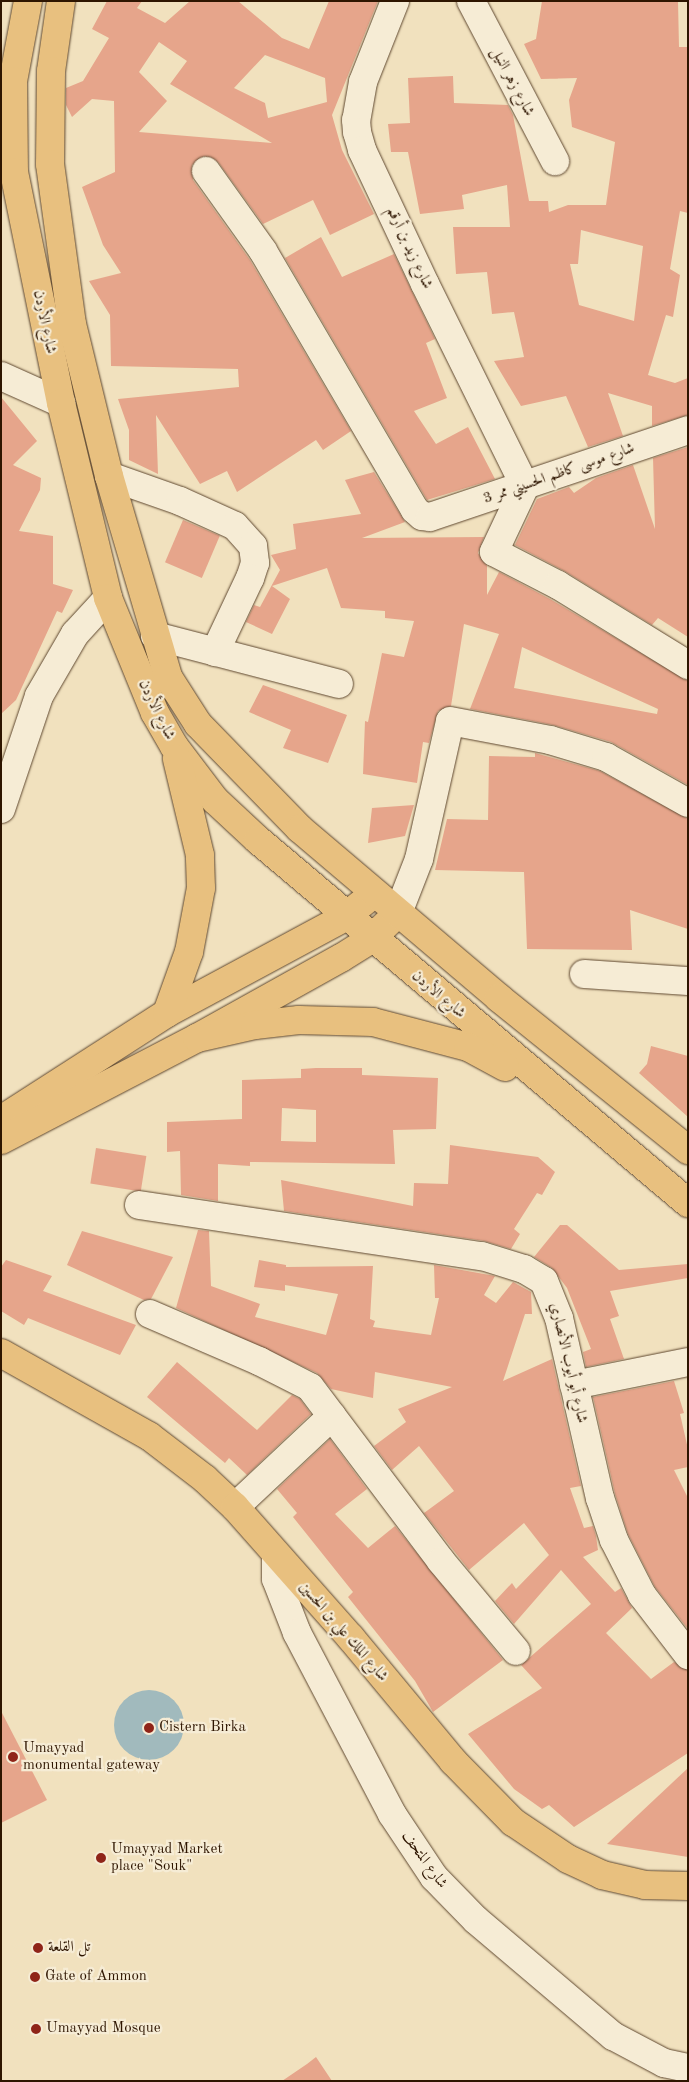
<!DOCTYPE html>
<meta charset="utf-8">
<style>
body{margin:0}
#map{position:relative;width:689px;height:2082px;overflow:hidden;background:#f1e1be;font-family:"Old Standard TT",Amiri,serif}
div>[style]{position:absolute}
.water>*{inset:0;background:#a1babd}
.round{border-radius:50%}
.building>*{inset:0;background:#e6a58b;transform-origin:0 0}
.roads{filter:drop-shadow(0 0 1px #5f4830) drop-shadow(0 0 1px #5f4830)}
.minor>*{height:28px;margin:-14px;padding:0 14px;transform-origin:14px;border-radius:14px;background:#f6ecd5}
.major>*{height:28px;margin:-14px;padding:0 14px;transform-origin:14px;border-radius:14px;background:#e8c07f}
.highway>*{height:28px;margin:-14px;padding:0 14px;transform-origin:14px;border-radius:14px;background:#e8c07f}
.dots>*{width:14px;height:14px;translate:-50% -50%;box-sizing:border-box;border:2px solid #f6ecd5;border-radius:50%}
span{translate:-50% -50%;white-space:nowrap;text-align:center;line-height:1.15;-webkit-text-stroke:4.5px #f6ecd5;paint-order:stroke}
.street-label{font-size:15px;color:#2e1500}
.poi-label{font-size:15px;color:#2e1500}
.left{translate:0 -50%;text-align:left}
.frame{position:absolute;inset:0;border:2px solid #2e1500;pointer-events:none}
</style>
<div id="map">
<div class="water">
<div class="round" style="left:114px;top:1690px;width:70px;height:70px"></div>
</div>
<div class="building">
<div style="clip-path:polygon(evenodd,107px 1px,142px 1px,137px 8px,165px 23px,190px 1px,238px 1px,282px 38px,309px 49px,329px 1px,378px 1px,332px 115px,342px 150px,374px 214px,330px 235px,313px 200px,263px 224px,218px 162px,204px 156px,192px 165px,193px 180px,250px 260px,351px 431px,323px 450px,316px 440px,237px 492px,227px 471px,200px 484px,156px 415px,158px 474px,129px 460px,129px 430px,118px 399px,239px 387px,238px 369px,111px 366px,110px 315px,89px 281px,121px 273px,103px 245px,82px 187px,115px 172px,114px 101px,92px 99px,72px 117px,66px 105px,66px 88px,83px 81px,109px 38px,92px 29px,107px 1px,159px 42px,187px 61px,170px 84px,272px 143px,139px 132px,167px 101px,139px 72px,159px 42px,107px 1px,265px 55px,325px 78px,327px 102px,268px 118px,265px 103px,234px 88px,265px 55px)"></div>
<div style="clip-path:polygon(evenodd,542px 1px,678px 1px,679px 47px,688px 47px,688px 213px,680px 211px,670px 269px,680px 275px,673px 317px,666px 315px,648px 375px,675px 383px,688px 378px,688px 415px,652px 426px,652px 406px,608px 393px,623px 436px,588px 447px,566px 396px,521px 406px,494px 361px,524px 357px,514px 312px,492px 314px,487px 272px,456px 274px,453px 227px,510px 227px,507px 185px,462px 195px,464px 209px,420px 214px,408px 152px,391px 152px,388px 124px,410px 123px,408px 78px,453px 76px,454px 103px,508px 105px,513px 115px,529px 201px,548px 201px,549px 212px,568px 205px,606px 205px,615px 142px,572px 127px,569px 100px,577px 78px,541px 79px,524px 44px,536px 39px,542px 1px,581px 230px,643px 246px,634px 321px,579px 305px,570px 264px,578px 264px,581px 230px)"></div>
<div style="clip-path:polygon(321px 237px,342px 277px,394px 254px,435px 339px,426px 343px,447px 398px,414px 411px,436px 444px,468px 427px,495px 479px,427px 500px,285px 258px)"></div>
<div style="clip-path:polygon(1px 397px,37px 441px,13px 465px,41px 478px,40px 490px,19px 531px,53px 536px,53px 584px,73px 590px,62px 613px,57px 611px,16px 700px,1px 714px)"></div>
<div style="clip-path:polygon(688px 447px,688px 637px,658px 618px,652px 625px,566px 572px,515px 545px,537px 499px,569px 487px,574px 493px,596px 478px,633px 465px,655px 529px,653px 458px)"></div>
<div style="clip-path:polygon(evenodd,374px 472px,405px 522px,362px 538px,484px 537px,478px 553px,487px 566px,487px 595px,499px 572px,550px 599px,688px 681px,688px 785px,611px 742px,553px 725px,470px 709px,499px 634px,464px 624px,451px 706px,438px 711px,429px 743px,423px 742px,417px 783px,363px 774px,365px 721px,368px 722px,382px 653px,404px 657px,414px 621px,385px 618px,385px 611px,341px 608px,327px 568px,272px 586px,290px 599px,272px 634px,246px 622px,254px 605px,260px 607px,280px 570px,271px 555px,296px 549px,293px 524px,361px 514px,345px 480px,374px 472px,522px 647px,658px 709px,657px 714px,514px 688px,522px 647px)"></div>
<div style="left:183px;top:520px;width:40px;height:46px;rotate:23deg"></div>
<div style="clip-path:polygon(263px 685px,347px 715px,328px 763px,283px 748px,291px 730px,249px 712px)"></div>
<div style="clip-path:polygon(535px 753px,600px 771px,688px 819px,688px 929px,630px 910px,632px 950px,527px 949px,524px 872px,435px 870px,447px 819px,488px 820px,489px 756px,535px 757px)"></div>
<div style="clip-path:polygon(414px 805px,405px 836px,368px 843px,372px 808px)"></div>
<div style="clip-path:polygon(651px 1046px,688px 1056px,688px 1117px,639px 1073px,647px 1064px)"></div>
<div style="clip-path:polygon(evenodd,316px 1068px,362px 1068px,362px 1075px,438px 1078px,436px 1129px,393px 1130px,395px 1164px,250px 1162px,250px 1166px,218px 1164px,218px 1201px,181px 1195px,180px 1151px,167px 1152px,167px 1122px,242px 1119px,242px 1080px,301px 1078px,301px 1069px,316px 1068px,282px 1108px,316px 1110px,316px 1142px,281px 1141px,282px 1108px)"></div>
<div style="clip-path:polygon(450px 1145px,538px 1157px,555px 1172px,542px 1195px,537px 1193px,514px 1229px,520px 1234px,511px 1249px,484px 1241px,284px 1211px,281px 1180px,413px 1206px,414px 1183px,448px 1184px)"></div>
<div style="left:96px;top:1148px;width:51px;height:36px;rotate:9deg"></div>
<div style="clip-path:polygon(560px 1225px,567px 1225px,619px 1270px,688px 1264px,688px 1278px,610px 1291px,619px 1316px,610px 1319px,624px 1359px,586px 1367px,583px 1352px,591px 1349px,567px 1288px,552px 1268px,534px 1257px)"></div>
<div style="clip-path:polygon(198px 1230px,209px 1231px,211px 1286px,260px 1304px,255px 1317px,326px 1335px,338px 1294px,285px 1285px,285px 1291px,254px 1287px,259px 1260px,286px 1265px,286px 1267px,373px 1266px,370px 1319px,375px 1321px,373px 1327px,431px 1335px,439px 1298px,435px 1298px,434px 1265px,495px 1276px,484px 1295px,496px 1303px,513px 1282px,531px 1292px,532px 1314px,525px 1314px,503px 1381px,552px 1359px,581px 1486px,570px 1488px,584px 1528px,593px 1526px,596px 1536px,598px 1550px,583px 1557px,615px 1592px,621px 1588px,632px 1608px,606px 1633px,651px 1679px,674px 1662px,688px 1670px,688px 1753px,574px 1827px,549px 1805px,542px 1809px,514px 1789px,468px 1734px,542px 1688px,521px 1665px,591px 1604px,561px 1570px,514px 1624px,495px 1601px,512px 1583px,516px 1589px,549px 1555px,524px 1523px,469px 1570px,424px 1513px,454px 1491px,419px 1446px,392px 1470px,374px 1446px,406px 1422px,398px 1409px,452px 1387px,375px 1372px,373px 1398px,331px 1389px,317px 1373px,176px 1308px)"></div>
<div style="clip-path:polygon(82px 1231px,173px 1257px,151px 1299px,144px 1300px,67px 1265px)"></div>
<div style="clip-path:polygon(6px 1260px,52px 1276px,43px 1291px,136px 1325px,120px 1355px,28px 1318px,24px 1325px,1px 1311px,1px 1267px)"></div>
<div style="clip-path:polygon(177px 1362px,257px 1430px,292px 1395px,300px 1399px,311px 1414px,247px 1475px,229px 1458px,225px 1463px,147px 1397px)"></div>
<div style="clip-path:polygon(674px 1381px,684px 1413px,680px 1414px,688px 1449px,688px 1467px,674px 1470px,688px 1498px,688px 1629px,655px 1587px,628px 1534px,615px 1494px,593px 1397px)"></div>
<div style="clip-path:polygon(330px 1439px,367px 1489px,335px 1514px,368px 1548px,395px 1526px,503px 1660px,433px 1712px,415px 1681px,348px 1597px,353px 1592px,293px 1517px,297px 1513px,277px 1489px)"></div>
<div style="clip-path:polygon(1px 1711px,47px 1800px,1px 1823px)"></div>
<div style="clip-path:polygon(688px 1768px,688px 1857px,607px 1844px)"></div>
<div style="clip-path:polygon(316px 2057px,332px 2081px,282px 2081px,307px 2064px)"></div>
</div>
<div class="roads">
<div class="minor">
<div style="left:395px;top:1px;width:87px;rotate:111.6deg"></div>
<div style="left:363px;top:82px;width:39px;rotate:100deg"></div>
<div style="left:356px;top:120px;width:12px;rotate:85deg"></div>
<div style="left:357px;top:132px;width:19px;rotate:74deg"></div>
<div style="left:362px;top:150px;width:148px;rotate:64.8deg"></div>
<div style="left:425px;top:284px;width:225px;rotate:63.7deg"></div>
<div style="left:525px;top:486px;width:73px;rotate:115.2deg"></div>
<div style="left:494px;top:552px;width:72px;rotate:27.3deg"></div>
<div style="left:558px;top:585px;width:153px;rotate:31.6deg"></div>
<div style="left:471px;top:1px;width:181px;rotate:62.3deg"></div>
<div style="left:206px;top:171px;width:98px;rotate:54.5deg"></div>
<div style="left:263px;top:251px;width:300px;rotate:59.6deg"></div>
<div style="left:415px;top:510px;width:9px;rotate:41deg"></div>
<div style="left:422px;top:516px;width:8px;rotate:7deg"></div>
<div style="left:430px;top:517px;width:272px;rotate:-18.6deg"></div>
<div style="left:1px;top:376px;width:66px;rotate:24.2deg"></div>
<div style="left:109px;top:476px;width:75px;rotate:19.4deg"></div>
<div style="left:180px;top:501px;width:60px;rotate:24.4deg"></div>
<div style="left:235px;top:526px;width:27px;rotate:48deg"></div>
<div style="left:253px;top:546px;width:17px;rotate:83deg"></div>
<div style="left:255px;top:563px;width:16px;rotate:108deg"></div>
<div style="left:250px;top:578px;width:82px;rotate:115.3deg"></div>
<div style="left:155px;top:636px;width:190px;rotate:14.6deg"></div>
<div style="left:1px;top:809px;width:119px;rotate:-71.4deg"></div>
<div style="left:39px;top:696px;width:72px;rotate:-59.9deg"></div>
<div style="left:75px;top:634px;width:49px;rotate:-47.5deg"></div>
<div style="left:398px;top:913px;width:58px;rotate:-68.7deg"></div>
<div style="left:419px;top:859px;width:141px;rotate:-77.3deg"></div>
<div style="left:450px;top:721px;width:102px;rotate:10.8deg"></div>
<div style="left:550px;top:740px;width:59px;rotate:16.9deg"></div>
<div style="left:606px;top:757px;width:94px;rotate:29.3deg"></div>
<div style="left:584px;top:974px;width:104px;rotate:3.9deg"></div>
<div style="left:139px;top:1205px;width:347px;rotate:8.5deg"></div>
<div style="left:482px;top:1256px;width:44px;rotate:17.2deg"></div>
<div style="left:524px;top:1269px;width:23px;rotate:31deg"></div>
<div style="left:544px;top:1281px;width:40px;rotate:68deg"></div>
<div style="left:559px;top:1318px;width:185px;rotate:77.2deg"></div>
<div style="left:600px;top:1498px;width:44px;rotate:71.6deg"></div>
<div style="left:614px;top:1540px;width:62px;rotate:63deg"></div>
<div style="left:642px;top:1595px;width:76px;rotate:52.5deg"></div>
<div style="left:150px;top:1314px;width:119px;rotate:23.3deg"></div>
<div style="left:259px;top:1361px;width:57px;rotate:27deg"></div>
<div style="left:310px;top:1387px;width:218px;rotate:53deg"></div>
<div style="left:441px;top:1561px;width:117px;rotate:50.2deg"></div>
<div style="left:574px;top:1385px;width:116px;rotate:-11.4deg"></div>
<div style="left:235px;top:1507px;width:133px;rotate:-43.2deg"></div>
<div style="left:276px;top:1556px;width:23px;rotate:90deg"></div>
<div style="left:276px;top:1579px;width:58px;rotate:68.7deg"></div>
<div style="left:297px;top:1633px;width:204px;rotate:62.3deg"></div>
<div style="left:392px;top:1814px;width:76px;rotate:56.3deg"></div>
<div style="left:434px;top:1877px;width:60px;rotate:45.7deg"></div>
<div style="left:476px;top:1920px;width:180px;rotate:40.3deg"></div>
<div style="left:613px;top:2036px;width:58px;rotate:27.9deg"></div>
<div style="left:664px;top:2063px;width:25px;rotate:12deg"></div>
</div>
<div class="major">
<div style="left:1px;top:1120px;width:197px;rotate:-32.8deg"></div>
<div style="left:167px;top:1013px;width:202px;rotate:-28.3deg"></div>
<div style="left:345px;top:917px;width:36px;rotate:-39deg"></div>
<div style="left:1px;top:1140px;width:221px;rotate:-27.5deg"></div>
<div style="left:197px;top:1038px;width:165px;rotate:-29.1deg"></div>
<div style="left:341px;top:958px;width:36px;rotate:-32deg"></div>
<div style="left:371px;top:939px;width:37px;rotate:-44deg"></div>
<div style="left:1px;top:1353px;width:170px;rotate:29.3deg"></div>
<div style="left:149px;top:1436px;width:71px;rotate:37.5deg"></div>
<div style="left:205px;top:1479px;width:41px;rotate:43deg"></div>
<div style="left:235px;top:1507px;width:175px;rotate:48.5deg"></div>
<div style="left:351px;top:1638px;width:160px;rotate:50.3deg"></div>
<div style="left:453px;top:1761px;width:86px;rotate:45.5deg"></div>
<div style="left:513px;top:1822px;width:66px;rotate:33.9deg"></div>
<div style="left:568px;top:1859px;width:38px;rotate:25deg"></div>
<div style="left:602px;top:1875px;width:44px;rotate:13.1deg"></div>
<div style="left:645px;top:1885px;width:43px;rotate:1.3deg"></div>
</div>
<div class="highway">
<div style="left:28px;top:1px;width:81px;rotate:100.6deg"></div>
<div style="left:13px;top:81px;width:91px;rotate:89.4deg"></div>
<div style="left:14px;top:172px;width:236px;rotate:78.5deg"></div>
<div style="left:61px;top:403px;width:201px;rotate:76.4deg"></div>
<div style="left:108px;top:598px;width:124px;rotate:67.8deg"></div>
<div style="left:155px;top:713px;width:38px;rotate:60deg"></div>
<div style="left:174px;top:746px;width:68px;rotate:52.8deg"></div>
<div style="left:215px;top:800px;width:59px;rotate:42.9deg"></div>
<div style="left:258px;top:840px;width:563px;rotate:40.17deg"></div>
<div style="left:61px;top:1px;width:71px;rotate:98.1deg"></div>
<div style="left:51px;top:71px;width:93px;rotate:90.6deg"></div>
<div style="left:50px;top:164px;width:162px;rotate:82.2deg"></div>
<div style="left:72px;top:324px;width:156px;rotate:76.3deg"></div>
<div style="left:109px;top:476px;width:209px;rotate:73.6deg"></div>
<div style="left:168px;top:677px;width:56px;rotate:57.4deg"></div>
<div style="left:198px;top:724px;width:146px;rotate:45.8deg"></div>
<div style="left:300px;top:829px;width:261px;rotate:40.3deg"></div>
<div style="left:499px;top:998px;width:243px;rotate:38.8deg"></div>
<div style="left:167px;top:1013px;width:65px;rotate:-70.2deg"></div>
<div style="left:189px;top:952px;width:65px;rotate:-79.4deg"></div>
<div style="left:201px;top:888px;width:33px;rotate:-92deg"></div>
<div style="left:200px;top:855px;width:99px;rotate:-103.5deg"></div>
<div style="left:197px;top:1038px;width:59px;rotate:-12.6deg"></div>
<div style="left:255px;top:1025px;width:44px;rotate:-6.5deg"></div>
<div style="left:299px;top:1020px;width:74px;rotate:1.5deg"></div>
<div style="left:373px;top:1022px;width:98px;rotate:14.7deg"></div>
<div style="left:468px;top:1047px;width:42px;rotate:28.4deg"></div>
</div>
</div>
<div class="dots">
<div style="left:149px;top:1728px;background:#8f2418"></div>
<div style="left:13px;top:1757px;background:#8f2418"></div>
<div style="left:101px;top:1858px;background:#8f2418"></div>
<div style="left:38px;top:1948px;background:#8f2418"></div>
<div style="left:35px;top:1977px;background:#8f2418"></div>
<div style="left:36px;top:2029px;background:#8f2418"></div>
</div>
<div class="street-label">
<span style="left:512px;top:82px;rotate:62deg">شارع زهر النيل</span>
<span style="left:409px;top:248px;rotate:65deg">شارع زيد بن أرقم</span>
<span style="left:44px;top:322px;rotate:78deg">شارع الأردن</span>
<span style="left:559px;top:474px;rotate:-19deg">شارع موسى كاظم الحسيني ممر 3</span>
<span style="left:156px;top:710px;rotate:64deg">شارع الأردن</span>
<span style="left:438px;top:995px;rotate:40deg">شارع الأردن</span>
<span style="left:568px;top:1363px;rotate:77deg">شارع أبو أيوب الأنصاري</span>
<span style="left:343px;top:1632px;rotate:49deg">شارع الملك علي بن الحسين</span>
<span style="left:424px;top:1860px;rotate:54deg">شارع المتحف</span>
</div>
<div class="poi-label">
<span class="left" style="left:159px;top:1728px">Cistern Birka</span>
<span class="left" style="left:23px;top:1757px">Umayyad<br>monumental gateway</span>
<span class="left" style="left:111px;top:1858px">Umayyad Market<br>place "Souk"</span>
<span class="left" style="left:48px;top:1948px">تل القلعة</span>
<span class="left" style="left:45px;top:1977px">Gate of Ammon</span>
<span class="left" style="left:46px;top:2029px">Umayyad Mosque</span>
</div>
<div class="frame"></div>
</div>
